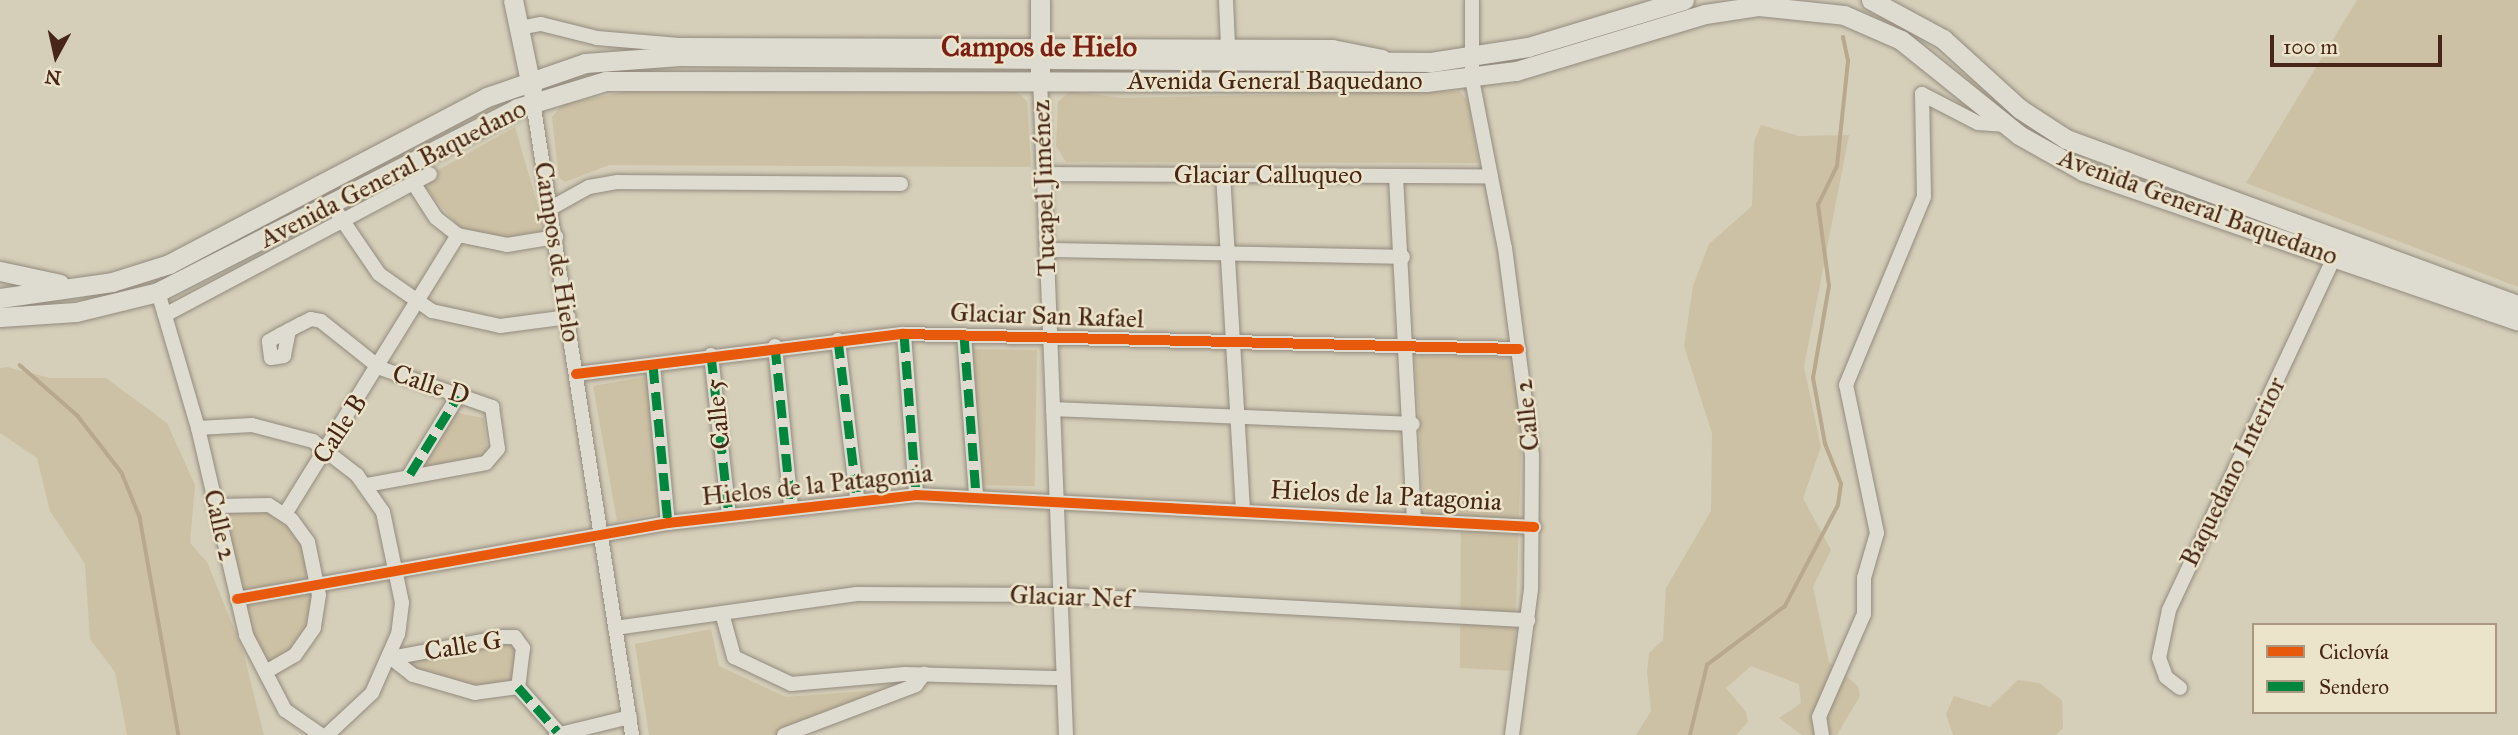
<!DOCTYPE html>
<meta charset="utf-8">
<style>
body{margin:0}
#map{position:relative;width:2518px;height:735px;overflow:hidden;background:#d5ceb9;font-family:"IM FELL Great Primer",serif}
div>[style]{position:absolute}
.green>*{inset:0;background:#cdc1a5;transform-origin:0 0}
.stream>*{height:3.5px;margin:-1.75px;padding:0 1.75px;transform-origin:1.75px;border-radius:1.75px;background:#b8a98e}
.roads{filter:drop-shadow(0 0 2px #938b7e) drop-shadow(0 0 2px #938b7e)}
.street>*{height:14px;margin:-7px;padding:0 7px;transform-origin:7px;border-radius:7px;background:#dedbd1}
.secondary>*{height:19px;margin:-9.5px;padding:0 9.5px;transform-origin:9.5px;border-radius:9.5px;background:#dedbd1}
.quiet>*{height:9px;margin-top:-4.5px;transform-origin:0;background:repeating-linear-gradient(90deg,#00873e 0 18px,transparent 0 27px)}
.cycleway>*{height:10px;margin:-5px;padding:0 5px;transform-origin:5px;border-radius:5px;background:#e8590c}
span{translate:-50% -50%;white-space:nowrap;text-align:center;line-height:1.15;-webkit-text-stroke:5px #ebe3ca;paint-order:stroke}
.street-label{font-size:26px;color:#472617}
.neighbourhood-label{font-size:28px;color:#7a1f14;font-weight:700}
.legend{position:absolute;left:2252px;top:623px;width:245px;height:91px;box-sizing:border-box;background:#ebe3ca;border:2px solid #a99782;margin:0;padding:9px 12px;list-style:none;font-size:21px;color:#472617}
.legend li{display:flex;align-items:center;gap:14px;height:35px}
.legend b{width:35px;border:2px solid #a99782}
.north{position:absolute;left:21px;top:21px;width:70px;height:70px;-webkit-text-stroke:5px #ebe3ca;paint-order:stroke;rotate:188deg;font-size:19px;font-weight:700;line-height:28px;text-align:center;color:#472617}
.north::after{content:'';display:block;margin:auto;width:24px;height:32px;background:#472617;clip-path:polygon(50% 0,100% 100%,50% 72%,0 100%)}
.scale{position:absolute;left:2270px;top:35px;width:172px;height:32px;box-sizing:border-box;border:4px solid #472617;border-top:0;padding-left:9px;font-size:21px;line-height:24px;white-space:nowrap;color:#472617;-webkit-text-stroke:5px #ebe3ca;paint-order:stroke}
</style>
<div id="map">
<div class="green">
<div style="clip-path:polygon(2357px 0,2518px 0,2518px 287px,2246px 183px)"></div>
<div style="clip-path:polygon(639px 89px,1016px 91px,1027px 101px,1031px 167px,609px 165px,565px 182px,559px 178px,552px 117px,563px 104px)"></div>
<div style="clip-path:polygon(1070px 91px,1121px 98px,1459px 91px,1468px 101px,1479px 163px,1066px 162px,1056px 146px,1058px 102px)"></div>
<div style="clip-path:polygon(1761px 125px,1799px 136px,1849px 135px,1804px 367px,1821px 447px,1803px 498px,1831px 550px,1813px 587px,1829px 662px,1858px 686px,1860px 696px,1837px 735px,1802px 735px,1779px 718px,1801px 703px,1799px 684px,1751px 666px,1726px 688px,1746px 712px,1748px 722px,1736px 735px,1636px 735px,1651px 711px,1647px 672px,1649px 653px,1663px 640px,1666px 588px,1711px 511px,1712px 433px,1684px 346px,1693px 286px,1709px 244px,1752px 206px,1754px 142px)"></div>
<div style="clip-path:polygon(515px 127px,546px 234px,512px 242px,459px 227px,426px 188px,438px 170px)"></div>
<div style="left:971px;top:349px;width:66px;height:136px;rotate:1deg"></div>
<div style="clip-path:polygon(1415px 356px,1512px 357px,1522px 426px,1514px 671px,1460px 668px,1461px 518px,1430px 516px,1424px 509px)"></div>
<div style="clip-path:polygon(7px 367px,50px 378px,106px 378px,167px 423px,195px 485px,190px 543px,207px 562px,243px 651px,264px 735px,127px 735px,115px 672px,90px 639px,85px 564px,50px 511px,37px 458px,0 433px,0 368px)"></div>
<div style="clip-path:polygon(650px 376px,661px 513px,617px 521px,593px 386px)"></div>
<div style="clip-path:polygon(453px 412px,484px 418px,488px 460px,419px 469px)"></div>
<div style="clip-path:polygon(240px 505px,281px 515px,307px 545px,314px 582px,238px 595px,219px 508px)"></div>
<div style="clip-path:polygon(315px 587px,316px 614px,296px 650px,267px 667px,249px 635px,241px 601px)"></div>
<div style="clip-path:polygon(711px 629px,719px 666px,786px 697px,893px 689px,780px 735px,649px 735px,635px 644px)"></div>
<div style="clip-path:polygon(513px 640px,520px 649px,515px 684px,475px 689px,415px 672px,397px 660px)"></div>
<div style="clip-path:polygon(2018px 680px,2039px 683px,2062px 700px,2063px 728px,2056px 735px,1953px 735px,1946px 714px,1954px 696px,1990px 707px)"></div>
</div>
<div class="stream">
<div style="left:20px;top:365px;width:77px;rotate:41.3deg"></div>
<div style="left:78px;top:416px;width:72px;rotate:52.3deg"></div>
<div style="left:122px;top:473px;width:48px;rotate:67.8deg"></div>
<div style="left:140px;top:517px;width:221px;rotate:79.9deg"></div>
<div style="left:1690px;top:735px;width:72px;rotate:-76.3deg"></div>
<div style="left:1707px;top:665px;width:98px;rotate:-37.1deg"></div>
<div style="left:1785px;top:606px;width:114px;rotate:-62.3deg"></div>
<div style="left:1838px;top:505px;width:21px;rotate:-82deg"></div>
<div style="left:1841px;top:484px;width:43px;rotate:-111.8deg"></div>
<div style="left:1825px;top:444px;width:67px;rotate:-100.3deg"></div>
<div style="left:1813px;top:378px;width:93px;rotate:-80.1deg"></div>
<div style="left:1829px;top:286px;width:82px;rotate:-97.7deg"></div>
<div style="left:1818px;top:205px;width:43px;rotate:-64deg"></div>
<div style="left:1837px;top:166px;width:106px;rotate:-84deg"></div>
<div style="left:1848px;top:61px;width:24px;rotate:-102deg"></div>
</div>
<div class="roads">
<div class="street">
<div style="left:1226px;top:0;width:45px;rotate:87.5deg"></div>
<div style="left:1472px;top:0;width:79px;rotate:90deg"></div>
<div style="left:1472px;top:79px;width:172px;rotate:79deg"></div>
<div style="left:1505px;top:248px;width:209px;rotate:82.6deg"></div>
<div style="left:1532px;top:455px;width:134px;rotate:90.4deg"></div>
<div style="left:1531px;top:589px;width:147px;rotate:97.4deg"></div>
<div style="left:520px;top:28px;width:21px;rotate:-11deg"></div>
<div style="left:541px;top:24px;width:58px;rotate:14deg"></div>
<div style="left:597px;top:38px;width:82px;rotate:4.9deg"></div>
<div style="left:679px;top:45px;width:654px;rotate:0.18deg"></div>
<div style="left:1333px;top:47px;width:51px;rotate:11.3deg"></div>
<div style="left:1040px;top:79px;width:657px;rotate:87.73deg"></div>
<div style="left:533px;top:102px;width:641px;rotate:81.11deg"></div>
<div style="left:1044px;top:174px;width:447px;rotate:0.3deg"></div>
<div style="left:1223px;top:174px;width:338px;rotate:86.6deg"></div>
<div style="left:1396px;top:176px;width:344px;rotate:87deg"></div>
<div style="left:414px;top:184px;width:40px;rotate:57.1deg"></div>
<div style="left:436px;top:218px;width:28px;rotate:38deg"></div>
<div style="left:458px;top:235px;width:50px;rotate:11.5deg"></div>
<div style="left:507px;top:245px;width:50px;rotate:-9.3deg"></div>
<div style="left:332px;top:205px;width:83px;rotate:55.7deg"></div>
<div style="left:379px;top:274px;width:65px;rotate:34.9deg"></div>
<div style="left:432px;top:311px;width:70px;rotate:12.4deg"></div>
<div style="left:500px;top:326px;width:69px;rotate:-7.5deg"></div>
<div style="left:551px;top:208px;width:43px;rotate:-28.9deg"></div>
<div style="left:589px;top:187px;width:29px;rotate:-10deg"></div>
<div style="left:618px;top:182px;width:283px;rotate:0.4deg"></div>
<div style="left:1047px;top:250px;width:356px;rotate:1.1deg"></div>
<div style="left:158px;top:292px;width:142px;rotate:73.6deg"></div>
<div style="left:198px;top:428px;width:212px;rotate:76.9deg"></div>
<div style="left:246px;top:635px;width:85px;rotate:62.5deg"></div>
<div style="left:285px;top:710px;width:44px;rotate:34.8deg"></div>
<div style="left:165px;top:315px;width:300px;rotate:-28deg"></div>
<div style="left:289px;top:330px;width:26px;rotate:101deg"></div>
<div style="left:284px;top:356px;width:13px;rotate:171deg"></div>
<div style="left:271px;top:358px;width:17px;rotate:-97deg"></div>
<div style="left:269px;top:341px;width:13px;rotate:-29deg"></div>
<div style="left:280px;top:335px;width:24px;rotate:-28deg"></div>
<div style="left:301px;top:324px;width:11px;rotate:-27deg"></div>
<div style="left:311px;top:319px;width:10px;rotate:11deg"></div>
<div style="left:321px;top:321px;width:75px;rotate:38.5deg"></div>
<div style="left:380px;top:368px;width:119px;rotate:19.2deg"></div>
<div style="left:492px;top:407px;width:42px;rotate:81.9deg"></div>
<div style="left:498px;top:449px;width:18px;rotate:131deg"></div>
<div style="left:486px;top:463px;width:122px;rotate:169.6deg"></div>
<div style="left:904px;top:334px;width:161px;rotate:85.7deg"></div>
<div style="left:964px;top:335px;width:160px;rotate:85.7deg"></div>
<div style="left:838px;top:340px;width:159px;rotate:83.1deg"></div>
<div style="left:775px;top:346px;width:161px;rotate:84.3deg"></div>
<div style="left:711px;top:355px;width:161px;rotate:83.6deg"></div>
<div style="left:653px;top:365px;width:159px;rotate:84.6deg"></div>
<div style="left:576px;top:374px;width:330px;rotate:-7deg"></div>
<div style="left:904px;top:334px;width:615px;rotate:1.4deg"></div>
<div style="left:1053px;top:409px;width:360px;rotate:2.4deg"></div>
<div style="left:198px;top:428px;width:54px;rotate:-3.2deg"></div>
<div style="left:252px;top:425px;width:63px;rotate:14.7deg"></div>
<div style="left:313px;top:441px;width:56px;rotate:37.7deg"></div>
<div style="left:357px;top:475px;width:45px;rotate:54.9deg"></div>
<div style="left:383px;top:512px;width:93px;rotate:78.2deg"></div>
<div style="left:402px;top:603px;width:31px;rotate:97deg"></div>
<div style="left:398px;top:634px;width:64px;rotate:113.8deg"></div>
<div style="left:372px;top:693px;width:62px;rotate:137deg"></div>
<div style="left:410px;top:474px;width:92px;rotate:-58.4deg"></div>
<div style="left:216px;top:506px;width:53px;rotate:-1.1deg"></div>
<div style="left:269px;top:505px;width:27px;rotate:33deg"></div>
<div style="left:292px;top:520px;width:27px;rotate:54deg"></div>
<div style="left:308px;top:542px;width:54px;rotate:78.3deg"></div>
<div style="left:319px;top:595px;width:33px;rotate:99deg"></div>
<div style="left:314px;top:628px;width:33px;rotate:125deg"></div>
<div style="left:295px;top:655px;width:34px;rotate:150deg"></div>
<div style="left:285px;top:514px;width:328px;rotate:-58.2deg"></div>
<div style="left:237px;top:599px;width:438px;rotate:-10deg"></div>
<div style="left:668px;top:523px;width:250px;rotate:-6.4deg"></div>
<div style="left:916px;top:495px;width:619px;rotate:2.96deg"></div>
<div style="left:722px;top:613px;width:46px;rotate:74.7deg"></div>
<div style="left:734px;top:657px;width:63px;rotate:25.3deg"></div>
<div style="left:791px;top:684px;width:114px;rotate:-5deg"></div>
<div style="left:905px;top:674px;width:158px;rotate:1.5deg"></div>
<div style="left:615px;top:628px;width:244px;rotate:-8deg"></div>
<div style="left:857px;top:594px;width:203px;rotate:0.3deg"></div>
<div style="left:1060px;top:595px;width:469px;rotate:3.1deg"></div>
<div style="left:503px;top:637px;width:12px"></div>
<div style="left:515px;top:637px;width:14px;rotate:54deg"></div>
<div style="left:523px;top:648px;width:39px;rotate:97deg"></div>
<div style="left:518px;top:687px;width:43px;rotate:172.1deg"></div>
<div style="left:475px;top:693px;width:65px;rotate:-163.8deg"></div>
<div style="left:413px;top:675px;width:28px;rotate:-142deg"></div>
<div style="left:391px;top:658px;width:114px;rotate:-10.6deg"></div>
<div style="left:518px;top:687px;width:59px;rotate:48.4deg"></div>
<div style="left:2180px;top:688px;width:18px;rotate:-142deg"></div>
<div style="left:2166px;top:677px;width:20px;rotate:-110deg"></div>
<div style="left:2159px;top:658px;width:49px;rotate:-78.2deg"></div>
<div style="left:2169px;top:610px;width:391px;rotate:-64.9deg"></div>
<div style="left:556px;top:735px;width:76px;rotate:-13.7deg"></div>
<div style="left:784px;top:735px;width:141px;rotate:-20.7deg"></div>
<div style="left:916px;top:685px;width:14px;rotate:-54deg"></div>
<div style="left:1822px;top:735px;width:18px;rotate:-99deg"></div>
<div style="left:1819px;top:717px;width:112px;rotate:-66.4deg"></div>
<div style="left:1864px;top:614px;width:36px;rotate:-90deg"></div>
<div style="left:1864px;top:578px;width:47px;rotate:-73.9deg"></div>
<div style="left:1877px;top:533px;width:151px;rotate:-101.8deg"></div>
<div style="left:1846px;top:385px;width:204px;rotate:-67.5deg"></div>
<div style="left:1924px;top:197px;width:103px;rotate:-91.1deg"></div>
<div style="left:1922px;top:94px;width:63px;rotate:27.4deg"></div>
<div style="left:1978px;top:123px;width:29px;rotate:4deg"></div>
</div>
<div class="secondary">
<div style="left:513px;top:0;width:93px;rotate:78.2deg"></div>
<div style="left:1871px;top:0;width:82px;rotate:28.4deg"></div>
<div style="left:1943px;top:39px;width:104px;rotate:42.3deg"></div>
<div style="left:2020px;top:109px;width:55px;rotate:33.1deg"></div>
<div style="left:2066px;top:139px;width:482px;rotate:20.2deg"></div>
<div style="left:1040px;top:72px;width:72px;rotate:-90deg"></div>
<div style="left:0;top:271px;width:61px;rotate:12.2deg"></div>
<div style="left:0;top:298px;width:113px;rotate:-8.1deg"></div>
<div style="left:112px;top:282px;width:60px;rotate:-17.5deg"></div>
<div style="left:169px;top:264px;width:359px;rotate:-27.7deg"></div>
<div style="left:487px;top:97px;width:104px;rotate:-19.1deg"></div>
<div style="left:585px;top:63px;width:95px;rotate:-4.2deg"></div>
<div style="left:680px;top:56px;width:751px;rotate:0.46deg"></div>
<div style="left:1431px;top:62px;width:98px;rotate:-8.8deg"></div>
<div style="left:1528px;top:47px;width:163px;rotate:-16.8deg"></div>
<div style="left:0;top:317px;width:76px;rotate:-3.8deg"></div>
<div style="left:76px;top:312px;width:84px;rotate:-13.7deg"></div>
<div style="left:158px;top:292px;width:403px;rotate:-27.1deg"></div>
<div style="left:517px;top:108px;width:93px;rotate:-16.9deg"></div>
<div style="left:606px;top:81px;width:820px;rotate:0.07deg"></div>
<div style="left:1426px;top:82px;width:91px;rotate:-7deg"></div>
<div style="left:1516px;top:71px;width:197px;rotate:-16.8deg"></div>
<div style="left:1705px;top:14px;width:55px;rotate:-8.4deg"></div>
<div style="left:1759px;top:6px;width:85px;rotate:6deg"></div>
<div style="left:1844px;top:15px;width:62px;rotate:23.7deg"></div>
<div style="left:1901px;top:40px;width:151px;rotate:38.8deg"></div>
<div style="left:2019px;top:135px;width:73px;rotate:29.4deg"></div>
<div style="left:2083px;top:171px;width:460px;rotate:19deg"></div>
</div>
</div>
<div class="quiet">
<div style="left:904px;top:334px;width:161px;rotate:85.7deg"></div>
<div style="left:964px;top:335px;width:160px;rotate:85.7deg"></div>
<div style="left:838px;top:340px;width:159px;rotate:83.1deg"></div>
<div style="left:775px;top:346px;width:161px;rotate:84.3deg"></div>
<div style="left:711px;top:355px;width:161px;rotate:83.6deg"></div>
<div style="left:653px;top:365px;width:159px;rotate:84.6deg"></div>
<div style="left:410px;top:474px;width:92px;rotate:-58.4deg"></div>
<div style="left:518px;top:687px;width:59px;rotate:48.4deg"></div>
</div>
<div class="cycleway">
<div style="left:576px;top:374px;width:330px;rotate:-7deg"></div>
<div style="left:904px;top:334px;width:615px;rotate:1.4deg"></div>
<div style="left:237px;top:599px;width:438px;rotate:-10deg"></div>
<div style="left:668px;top:523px;width:250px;rotate:-6.4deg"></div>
<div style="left:916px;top:495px;width:619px;rotate:2.96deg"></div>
</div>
<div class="street-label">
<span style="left:1275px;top:81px">Avenida General Baquedano</span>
<span style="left:393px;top:174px;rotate:-27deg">Avenida General Baquedano</span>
<span style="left:1268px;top:175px">Glaciar Calluqueo</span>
<span style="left:1044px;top:188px;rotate:-92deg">Tucapel Jiménez</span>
<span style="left:2198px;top:207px;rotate:20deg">Avenida General Baquedano</span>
<span style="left:557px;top:252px;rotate:81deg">Campos de Hielo</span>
<span style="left:1047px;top:316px;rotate:2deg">Glaciar San Rafael</span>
<span style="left:431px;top:385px;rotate:18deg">Calle D</span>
<span style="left:718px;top:414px;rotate:-96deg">Calle 5</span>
<span style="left:1527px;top:415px;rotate:-96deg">Calle 2</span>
<span style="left:340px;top:429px;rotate:-57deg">Calle B</span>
<span style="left:2233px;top:472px;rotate:-64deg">Baquedano Interior</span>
<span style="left:817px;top:485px;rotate:-6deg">Hielos de la Patagonia</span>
<span style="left:1386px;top:496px;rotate:3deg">Hielos de la Patagonia</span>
<span style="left:220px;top:525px;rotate:77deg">Calle 2</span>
<span style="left:1071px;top:597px;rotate:2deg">Glaciar Nef</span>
<span style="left:463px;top:646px;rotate:-9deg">Calle G</span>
</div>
<div class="neighbourhood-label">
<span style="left:1039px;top:47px">Campos de Hielo</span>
</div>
<ul class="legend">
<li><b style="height:9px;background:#e8590c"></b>Ciclovía</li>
<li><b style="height:9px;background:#00873e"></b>Sendero</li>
</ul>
<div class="north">N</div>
<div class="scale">100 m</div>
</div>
